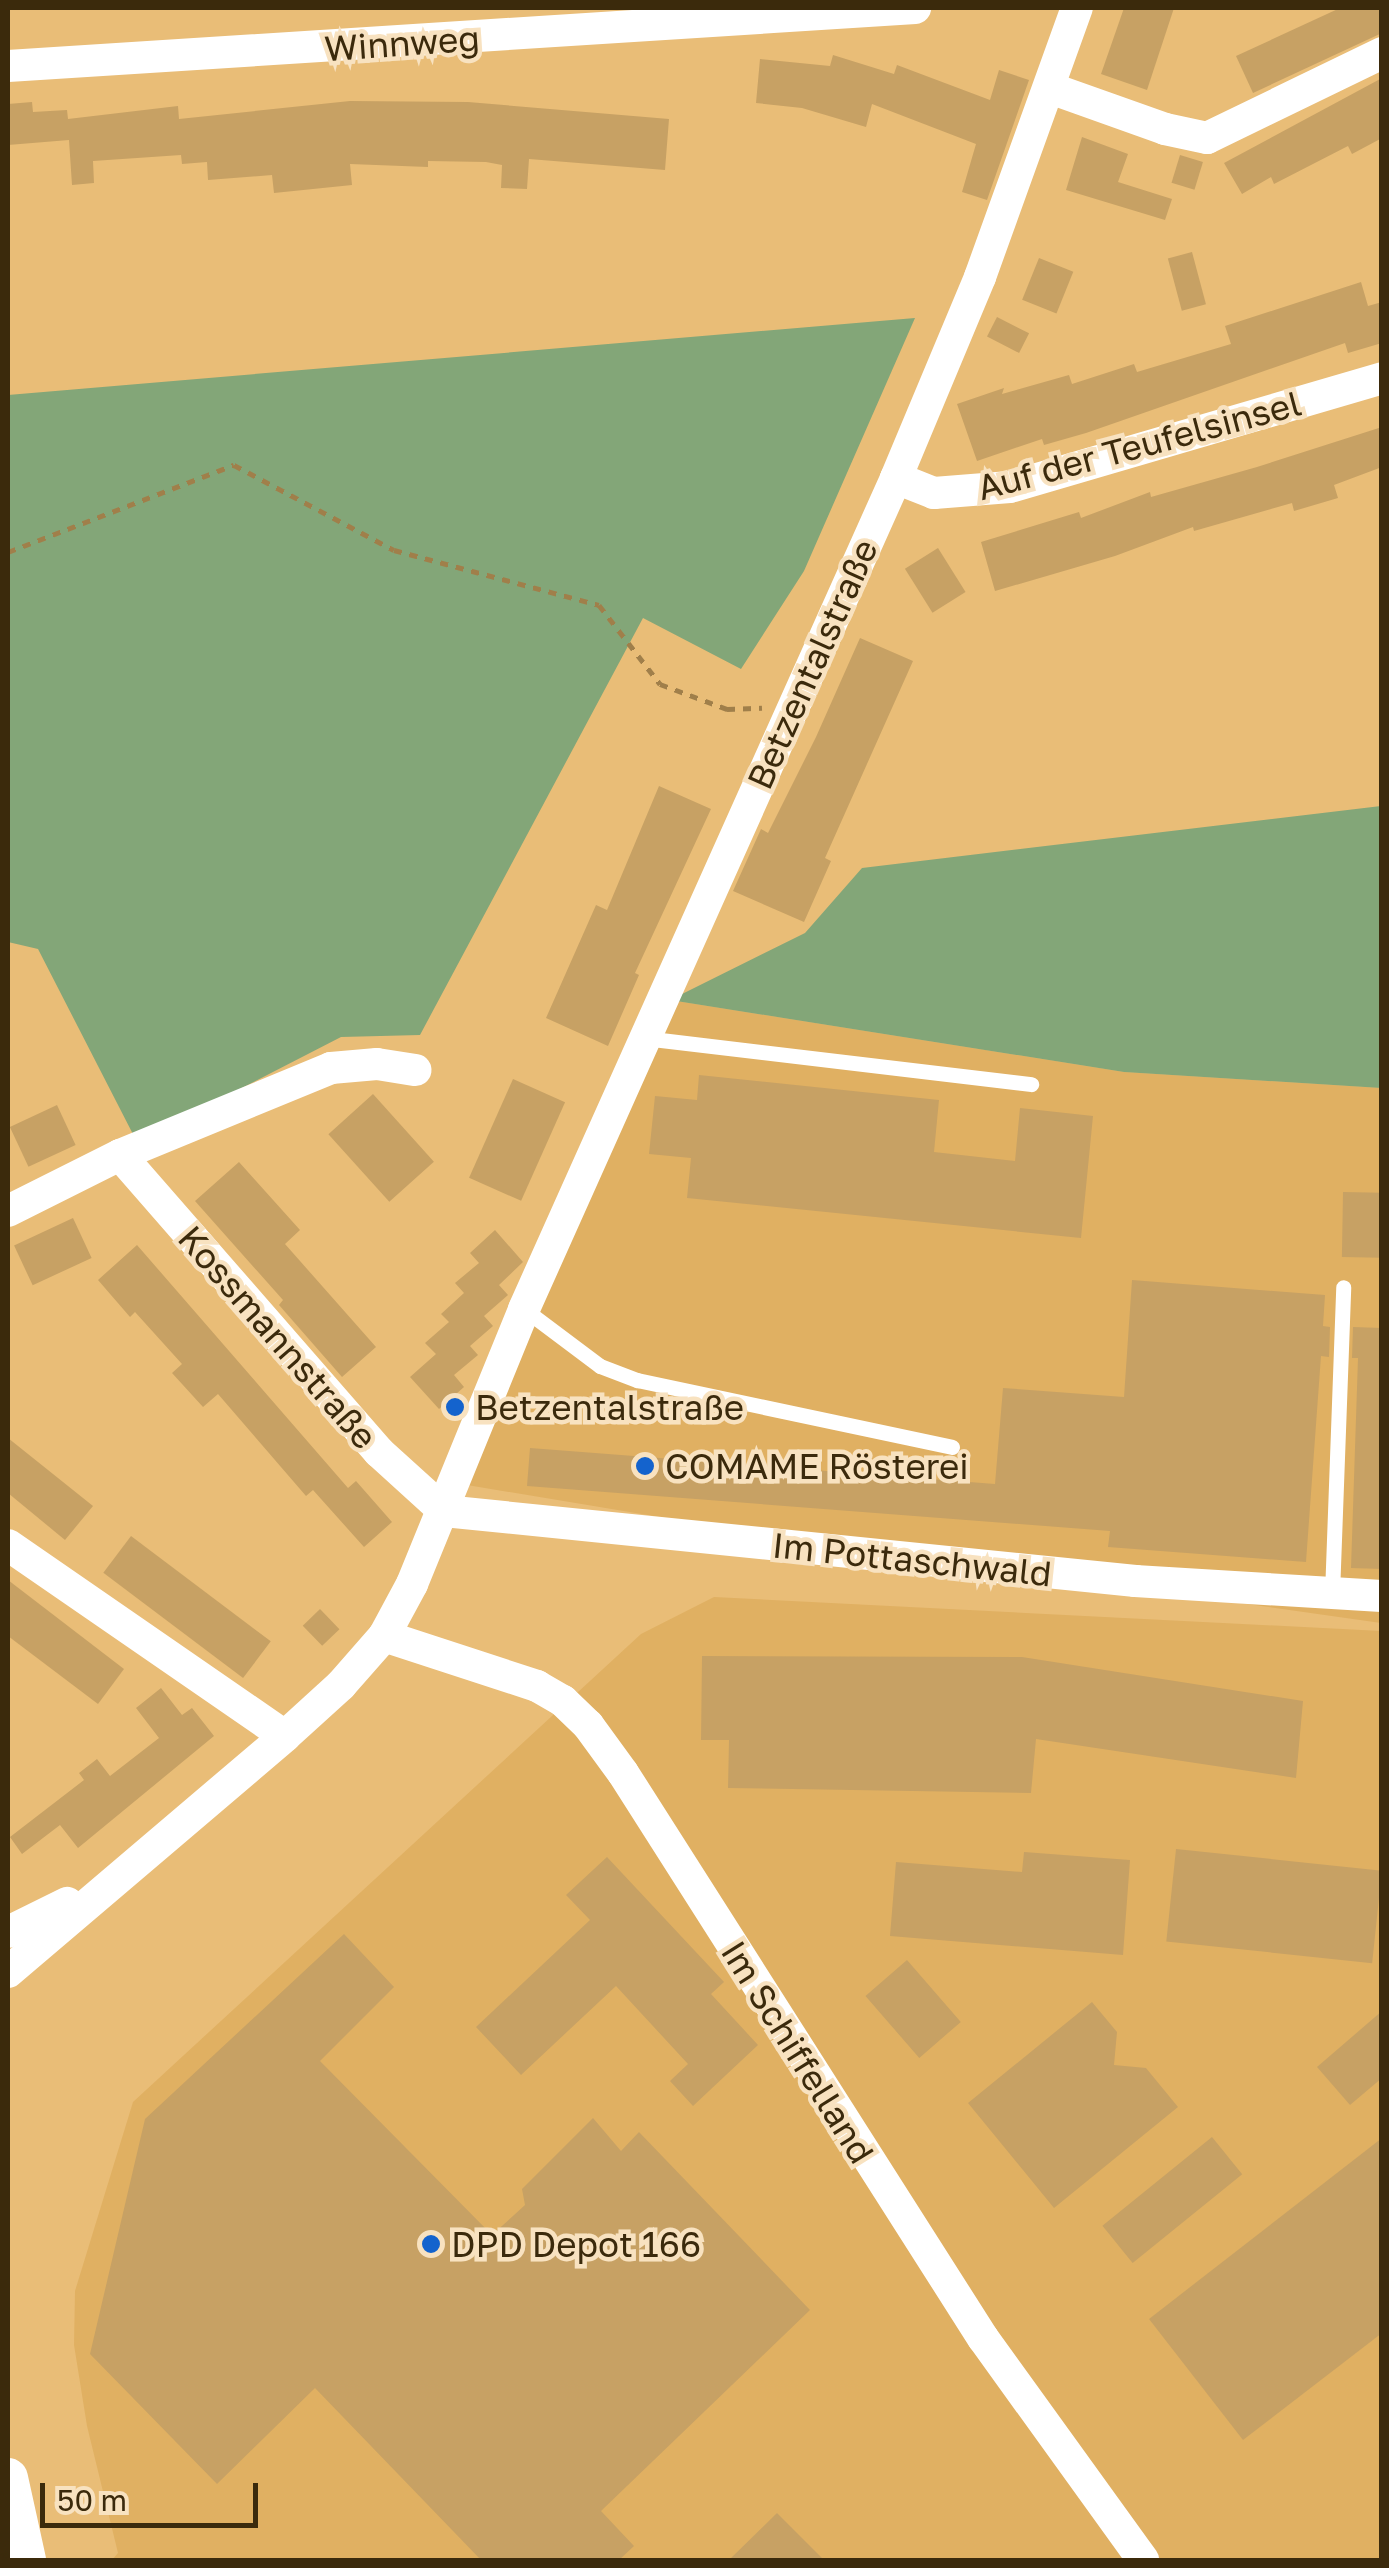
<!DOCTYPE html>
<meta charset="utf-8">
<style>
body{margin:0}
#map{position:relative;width:1389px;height:2568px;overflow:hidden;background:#e9bd77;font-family:"Golos Text",sans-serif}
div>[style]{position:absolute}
.built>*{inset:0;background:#e0b062}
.green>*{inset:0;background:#83a678}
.building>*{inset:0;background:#c7a164;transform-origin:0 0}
.path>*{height:5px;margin-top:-2.5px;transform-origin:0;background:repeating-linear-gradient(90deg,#a07f4a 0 8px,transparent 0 16px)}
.service>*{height:15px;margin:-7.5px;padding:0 7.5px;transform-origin:7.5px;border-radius:7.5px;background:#fff}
.minor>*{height:32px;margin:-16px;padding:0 16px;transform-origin:16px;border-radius:16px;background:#fff}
.tertiary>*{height:40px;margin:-20px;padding:0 20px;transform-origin:20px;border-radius:20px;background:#fff}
.dots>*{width:28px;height:28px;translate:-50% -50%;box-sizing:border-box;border:5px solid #f8e2c0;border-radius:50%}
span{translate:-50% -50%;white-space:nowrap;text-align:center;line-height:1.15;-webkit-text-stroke:9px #f8e2c0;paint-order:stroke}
.street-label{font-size:35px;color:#3b2a0c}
.poi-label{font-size:35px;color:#3b2a0c}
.left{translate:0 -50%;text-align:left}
.frame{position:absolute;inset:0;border:10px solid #3b2a0c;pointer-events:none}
.scale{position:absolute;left:40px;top:2483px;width:218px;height:45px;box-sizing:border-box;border:5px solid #3b2a0c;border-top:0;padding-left:12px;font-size:30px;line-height:35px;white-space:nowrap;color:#3b2a0c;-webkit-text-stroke:8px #f8e2c0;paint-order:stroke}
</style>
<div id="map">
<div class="built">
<div style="clip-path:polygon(670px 1000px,1124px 1072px,1381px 1088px,1381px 1623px,822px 1544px,467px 1485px)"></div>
<div style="clip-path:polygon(714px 1597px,1381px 1631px,1381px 2560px,112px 2560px,118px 2553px,87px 2426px,74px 2345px,75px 2291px,133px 2102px,641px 1634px)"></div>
</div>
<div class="green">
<div style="clip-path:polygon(915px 318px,804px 571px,741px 669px,643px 618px,420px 1035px,341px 1037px,137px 1142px,38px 949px,8px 942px,8px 395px)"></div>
<div style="clip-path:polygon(1381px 806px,1381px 1088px,1124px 1072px,670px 1000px,805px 933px,862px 868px)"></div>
</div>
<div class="building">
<div style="clip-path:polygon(1124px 8px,1174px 8px,1147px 90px,1101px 74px)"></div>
<div style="clip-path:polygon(1340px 8px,1382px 8px,1382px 33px,1253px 93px,1236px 56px)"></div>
<div style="clip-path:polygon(833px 55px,894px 74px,897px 65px,990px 100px,999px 70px,1029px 80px,987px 200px,962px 192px,976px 144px,872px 104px,866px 127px,802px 108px,756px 103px,760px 59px,830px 66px)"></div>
<div style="clip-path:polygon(1382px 78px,1382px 138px,1352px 154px,1348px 146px,1274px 184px,1271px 177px,1242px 194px,1224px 163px)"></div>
<div style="clip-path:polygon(350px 101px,468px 102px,669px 119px,665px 170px,529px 159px,527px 189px,501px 188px,502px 165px,486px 162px,428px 161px,428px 167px,350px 164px,352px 185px,274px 193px,272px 175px,208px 180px,207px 162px,182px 164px,181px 155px,93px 161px,94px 183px,72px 185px,69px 140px,8px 145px,8px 104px,32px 102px,33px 112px,67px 110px,68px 119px,178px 106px,179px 119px)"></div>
<div style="clip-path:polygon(1082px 137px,1128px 154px,1118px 182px,1172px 199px,1165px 220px,1066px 190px)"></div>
<div style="left:1180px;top:155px;width:24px;height:29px;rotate:17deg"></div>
<div style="left:1192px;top:252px;width:54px;height:25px;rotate:75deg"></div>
<div style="left:1039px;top:258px;width:37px;height:45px;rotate:22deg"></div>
<div style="clip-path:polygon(1361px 282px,1368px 306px,1382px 302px,1382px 343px,1348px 353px,1345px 343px,1086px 433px,1044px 445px,1042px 439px,977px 461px,957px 404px,1004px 388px,1002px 394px,1069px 375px,1072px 384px,1134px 364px,1137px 372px,1231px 344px,1225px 326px)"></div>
<div style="left:997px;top:317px;width:36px;height:22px;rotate:27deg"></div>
<div style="clip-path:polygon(1382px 427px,1382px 467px,1334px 485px,1338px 498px,1294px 511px,1292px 503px,1194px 531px,1193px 527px,1115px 556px,995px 591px,981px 542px,1079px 512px,1081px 518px,1150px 492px,1151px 497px,1257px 467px)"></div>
<div style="left:938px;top:548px;width:52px;height:39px;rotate:58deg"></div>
<div style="clip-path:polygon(860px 638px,913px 661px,825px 858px,831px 861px,804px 922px,733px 891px,761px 829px,768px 833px,816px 737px)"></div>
<div style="clip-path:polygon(659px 786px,711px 809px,635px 973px,639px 975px,608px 1046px,546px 1018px,596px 905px,607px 910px)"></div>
<div style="clip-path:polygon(699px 1075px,939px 1100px,934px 1152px,1015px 1161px,1020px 1108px,1093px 1116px,1081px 1238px,687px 1198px,691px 1158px,649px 1154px,655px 1096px,697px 1100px)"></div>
<div style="left:513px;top:1079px;width:57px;height:108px;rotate:24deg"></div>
<div style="left:373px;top:1094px;width:91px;height:60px;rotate:48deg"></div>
<div style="left:57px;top:1105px;width:44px;height:52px;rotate:65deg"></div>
<div style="clip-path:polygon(239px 1162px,300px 1230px,285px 1244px,376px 1347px,342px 1377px,279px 1305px,283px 1300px,195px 1201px)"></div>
<div style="left:1343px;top:1192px;width:39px;height:65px;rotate:1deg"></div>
<div style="left:73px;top:1218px;width:44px;height:65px;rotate:65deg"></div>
<div style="clip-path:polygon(495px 1230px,523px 1262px,499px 1285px,508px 1295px,484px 1316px,493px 1326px,470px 1346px,478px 1355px,454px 1375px,464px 1387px,439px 1409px,410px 1377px,436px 1354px,425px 1343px,449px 1322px,441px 1314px,464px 1293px,455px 1283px,479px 1263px,470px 1253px)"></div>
<div style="clip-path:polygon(137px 1245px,348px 1488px,356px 1481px,392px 1522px,364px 1547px,313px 1490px,306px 1496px,218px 1394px,203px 1407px,172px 1373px,182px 1364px,135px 1312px,130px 1317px,98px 1280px)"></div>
<div style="clip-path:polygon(1132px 1280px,1325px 1295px,1323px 1326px,1330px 1327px,1329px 1357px,1321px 1356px,1306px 1562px,1108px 1547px,1110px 1531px,527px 1486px,530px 1448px,995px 1484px,1003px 1388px,1124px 1397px)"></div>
<div style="clip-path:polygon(1353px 1327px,1382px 1328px,1382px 1569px,1351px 1568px,1358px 1358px,1352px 1358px)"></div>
<div style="clip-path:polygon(8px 1438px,93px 1506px,65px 1540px,8px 1493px)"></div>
<div style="left:131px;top:1536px;width:175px;height:46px;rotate:37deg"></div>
<div style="clip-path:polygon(8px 1580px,124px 1669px,98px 1704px,8px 1636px)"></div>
<div style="left:320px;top:1609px;width:28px;height:24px;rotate:46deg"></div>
<div style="clip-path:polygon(702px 1656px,1022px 1657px,1303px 1701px,1296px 1778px,1036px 1739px,1031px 1793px,728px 1788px,729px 1740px,701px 1740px)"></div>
<div style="clip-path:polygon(161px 1688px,182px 1715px,192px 1708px,214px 1736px,78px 1848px,60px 1825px,22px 1854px,10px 1837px,84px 1780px,79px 1773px,97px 1759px,110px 1776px,159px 1738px,136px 1708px)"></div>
<div style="left:1176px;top:1849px;width:207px;height:93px;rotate:6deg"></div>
<div style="clip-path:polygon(1024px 1852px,1130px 1860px,1123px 1955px,890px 1936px,896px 1862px,1022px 1872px)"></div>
<div style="clip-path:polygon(607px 1857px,724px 1982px,711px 1994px,758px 2045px,693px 2106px,670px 2081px,688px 2064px,616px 1986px,521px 2075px,476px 2027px,590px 1920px,566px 1895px)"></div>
<div style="clip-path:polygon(344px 1934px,394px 1987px,320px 2061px,492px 2235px,525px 2205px,522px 2189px,593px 2118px,621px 2151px,639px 2132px,810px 2310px,601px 2511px,634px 2546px,619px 2560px,481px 2560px,315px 2388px,217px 2484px,90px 2354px,145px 2119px)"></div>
<div style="left:907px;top:1960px;width:82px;height:55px;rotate:49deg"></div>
<div style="clip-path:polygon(1092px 2002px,1117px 2032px,1114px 2065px,1146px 2068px,1178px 2107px,1054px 2208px,968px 2103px)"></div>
<div style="clip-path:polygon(1382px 2011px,1382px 2078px,1350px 2105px,1317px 2067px)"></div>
<div style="left:1212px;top:2137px;width:48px;height:141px;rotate:51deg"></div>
<div style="clip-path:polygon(1382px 2138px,1382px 2333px,1243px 2440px,1149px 2319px)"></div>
<div style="clip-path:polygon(777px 2513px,824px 2560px,729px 2560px)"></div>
</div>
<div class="path">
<div style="left:8px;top:552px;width:242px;rotate:-21.1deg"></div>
<div style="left:234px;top:465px;width:181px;rotate:28deg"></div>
<div style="left:394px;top:550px;width:212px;rotate:15deg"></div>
<div style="left:599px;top:605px;width:100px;rotate:52.3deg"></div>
<div style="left:660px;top:684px;width:72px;rotate:20.5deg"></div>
<div style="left:727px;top:709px;width:35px;rotate:-2deg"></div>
</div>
<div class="service">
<div style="left:644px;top:1038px;width:390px;rotate:6.8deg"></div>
<div style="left:524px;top:1309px;width:95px;rotate:36.9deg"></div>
<div style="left:600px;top:1366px;width:40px;rotate:21deg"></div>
<div style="left:637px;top:1380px;width:322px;rotate:12deg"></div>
<div style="left:1332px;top:1594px;width:307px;rotate:-87.9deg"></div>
</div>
<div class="minor">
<div style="left:8px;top:66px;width:909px;rotate:-3.66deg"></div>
<div style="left:1050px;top:88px;width:122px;rotate:19.6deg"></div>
<div style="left:1165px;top:129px;width:43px;rotate:12.1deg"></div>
<div style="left:1207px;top:138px;width:195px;rotate:-25.9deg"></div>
<div style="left:896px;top:478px;width:41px;rotate:21.5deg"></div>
<div style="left:934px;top:493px;width:76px;rotate:-4.5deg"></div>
<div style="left:1010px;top:487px;width:388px;rotate:-16.3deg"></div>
<div style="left:120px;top:1155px;width:394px;rotate:48.9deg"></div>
<div style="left:379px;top:1452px;width:88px;rotate:42.2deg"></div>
<div style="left:8px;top:1211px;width:125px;rotate:-26.6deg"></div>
<div style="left:120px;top:1155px;width:228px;rotate:-22.4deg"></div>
<div style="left:331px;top:1068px;width:46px;rotate:-5deg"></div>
<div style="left:377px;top:1064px;width:39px;rotate:9deg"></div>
<div style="left:444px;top:1511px;width:695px;rotate:5.78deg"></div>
<div style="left:1135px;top:1581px;width:247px;rotate:3.5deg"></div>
<div style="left:8px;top:1545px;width:336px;rotate:34.6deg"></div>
<div style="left:384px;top:1636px;width:161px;rotate:18.1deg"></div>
<div style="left:537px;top:1686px;width:30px;rotate:30deg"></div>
<div style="left:563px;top:1701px;width:35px;rotate:44deg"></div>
<div style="left:588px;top:1725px;width:59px;rotate:53.9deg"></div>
<div style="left:623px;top:1773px;width:670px;rotate:57.5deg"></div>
<div style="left:983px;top:2338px;width:274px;rotate:54.2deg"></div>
<div style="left:8px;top:1932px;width:66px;rotate:-26.2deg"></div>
<div style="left:8px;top:1972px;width:364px;rotate:-40.4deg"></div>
<div style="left:285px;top:1736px;width:76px;rotate:-42.3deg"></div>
<div style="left:341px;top:1685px;width:65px;rotate:-48.7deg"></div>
<div style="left:384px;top:1636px;width:59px;rotate:-61.7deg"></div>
<div style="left:412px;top:1584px;width:297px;rotate:-67.8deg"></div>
<div style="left:524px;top:1309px;width:910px;rotate:-65.88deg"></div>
<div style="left:896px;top:478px;width:218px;rotate:-67.3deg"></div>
<div style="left:980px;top:277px;width:286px;rotate:-70.2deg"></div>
</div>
<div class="tertiary">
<div style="left:8px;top:2478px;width:84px;rotate:77.6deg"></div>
</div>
<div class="dots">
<div style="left:455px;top:1407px;background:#1463cd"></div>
<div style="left:645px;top:1466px;background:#1463cd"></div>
<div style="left:431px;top:2244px;background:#1463cd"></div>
</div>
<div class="street-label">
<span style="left:402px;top:43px;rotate:-4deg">Winnweg</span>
<span style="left:1139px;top:445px;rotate:-15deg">Auf der Teufelsinsel</span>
<span style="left:812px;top:664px;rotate:-66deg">Betzentalstraße</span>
<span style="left:278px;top:1337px;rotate:49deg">Kossmannstraße</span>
<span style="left:912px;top:1559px;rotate:6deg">Im Pottaschwald</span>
<span style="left:798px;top:2052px;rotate:58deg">Im Schiffelland</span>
</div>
<div class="poi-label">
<span class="left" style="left:475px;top:1407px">Betzentalstraße</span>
<span class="left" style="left:665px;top:1466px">COMAME Rösterei</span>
<span class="left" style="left:451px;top:2244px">DPD Depot 166</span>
</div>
<div class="frame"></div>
<div class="scale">50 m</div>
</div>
